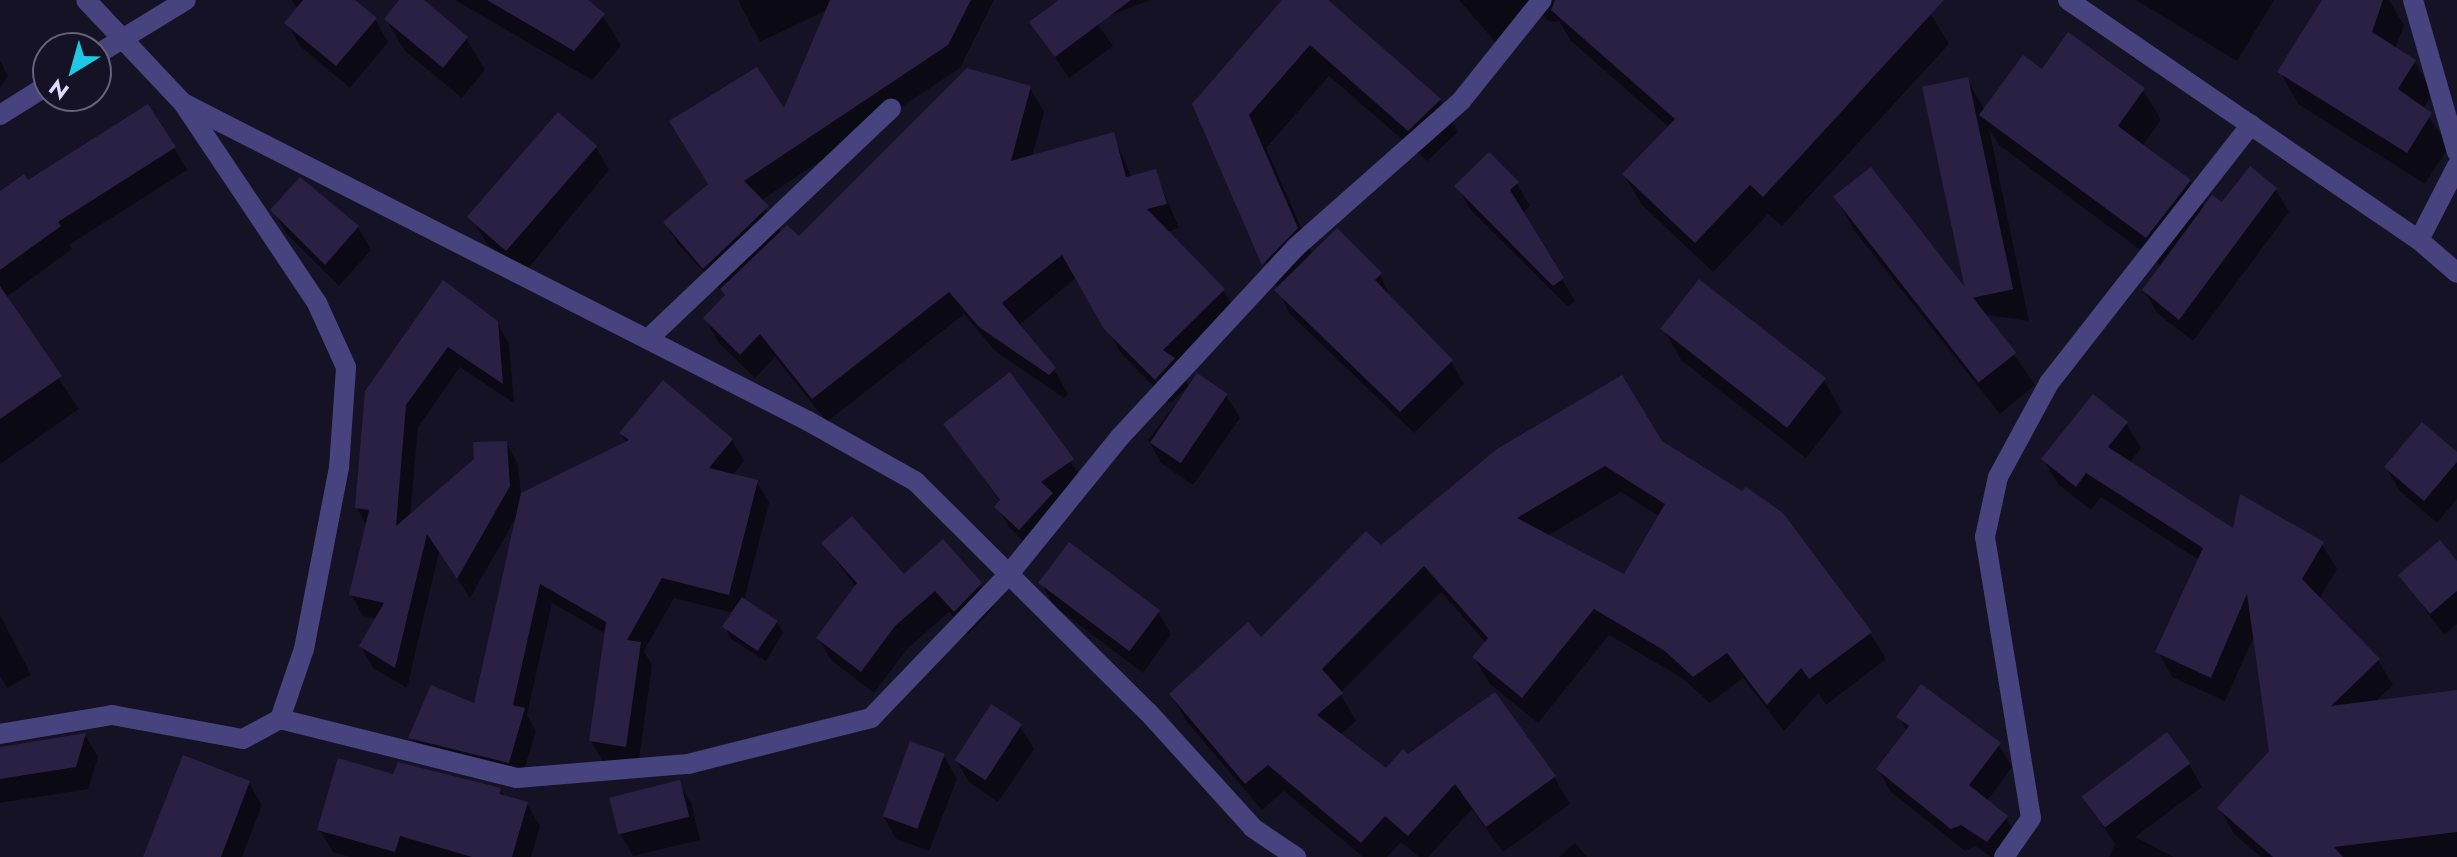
<!DOCTYPE html>
<style>
body{margin:0}
#map{position:relative;width:2457px;height:857px;overflow:hidden;background:#161225;font-family:Jost,sans-serif}
div>[style]{position:absolute}
.shadow>*{inset:0;background:#0007}
.building>*{inset:0;background:#292044;transform-origin:0 0}
.minor>*{height:20px;margin:-10px;padding:0 10px;transform-origin:10px;border-radius:10px;background:#47437e}
.tertiary>*{height:20px;margin:-10px;padding:0 10px;transform-origin:10px;border-radius:10px;background:#47437e}
span{translate:-50% -50%;white-space:nowrap;text-align:center;line-height:1.15;-webkit-text-stroke:7px #161225;paint-order:stroke}
.north{position:absolute;left:32px;top:32px;width:80px;height:80px;box-sizing:border-box;background:#161225;border:2px solid #66627b;border-radius:50%;rotate:217deg;font-size:22px;font-weight:700;line-height:32px;text-align:center;color:#dfdafb}
.north::after{content:'';display:block;margin:auto;width:28px;height:36px;background:#1dc9e4;clip-path:polygon(50% 0,100% 100%,50% 72%,0 100%)}
</style>
<div id="map">
<div class="shadow">
<div style="clip-path:polygon(292px 0,352px 0,375px 19px,388px 42px,350px 88px,300px 46px,287px 23px,298px 10px)"></div>
<div style="clip-path:polygon(402px 0,421px 0,466px 38px,485px 70px,462px 98px,405px 51px,386px 19px)"></div>
<div style="clip-path:polygon(455px 0,584px 0,603px 16px,621px 46px,592px 80px)"></div>
<div style="clip-path:polygon(738px 0,994px 0,960px 68px,760px 201px,782px 233px,799px 239px,1030px 88px,1044px 112px,1032px 157px,1113px 135px,1132px 178px,1155px 171px,1179px 228px,1166px 232px,1223px 290px,1237px 314px,1180px 370px,1189px 386px,1226px 395px,1240px 418px,1193px 485px,1161px 463px,1148px 440px,1189px 386px,1170px 403px,1121px 353px,1077px 277px,1018px 326px,1054px 369px,1068px 394px,1064px 398px,995px 351px,964px 314px,827px 422px,775px 357px,755px 378px,719px 343px,705px 318px,727px 297px,678px 244px,665px 223px,785px 112px,829px 9px,760px 42px)"></div>
<div style="clip-path:polygon(1082px 0,1151px 0,1095px 21px,1113px 46px,1069px 78px,1032px 23px)"></div>
<div style="clip-path:polygon(1285px 0,1325px 0,1440px 100px,1458px 132px,1427px 161px,1329px 76px,1266px 148px,1313px 255px,1380px 274px,1391px 299px,1451px 361px,1464px 384px,1414px 433px,1289px 313px,1194px 104px)"></div>
<div style="clip-path:polygon(1459px 0,1915px 0,1931px 14px,1949px 44px,1782px 226px,1768px 214px,1713px 272px,1642px 205px,1624px 175px,1670px 128px,1571px 41px,1559px 21px,1550px 22px,1540px 13px,1503px 51px)"></div>
<div style="clip-path:polygon(2136px 0,2274px 0,2237px 61px)"></div>
<div style="clip-path:polygon(2324px 0,2389px 0,2404px 25px,2395px 49px,2414px 61px,2433px 93px,2423px 109px,2449px 146px,2425px 184px,2298px 104px,2280px 72px)"></div>
<div style="clip-path:polygon(0 61px,8px 76px,0 87px)"></div>
<div style="clip-path:polygon(2042px 72px,2143px 90px,2161px 120px,2142px 146px,2190px 181px,2205px 208px,2222px 205px,2250px 169px,2276px 190px,2289px 212px,2193px 341px,2157px 313px,2144px 290px,2162px 266px,1999px 145px,1989px 129px,2029px 321px,1986px 315px,2035px 385px,2000px 414px,1854px 230px,1836px 198px,1967px 291px,1924px 88px,1967px 79px,1985px 111px)"></div>
<div style="clip-path:polygon(596px 147px,609px 170px,526px 271px,487px 244px,474px 222px)"></div>
<div style="clip-path:polygon(174px 148px,187px 170px,69px 245px,72px 249px,5px 298px,79px 409px,0 464px,0 194px)"></div>
<div style="clip-path:polygon(1489px 155px,1517px 184px,1530px 206px,1522px 213px,1575px 301px,1568px 307px,1470px 209px,1457px 186px)"></div>
<div style="clip-path:polygon(273px 210px,358px 227px,371px 250px,339px 286px,286px 233px)"></div>
<div style="clip-path:polygon(444px 283px,497px 322px,509px 344px,514px 403px,460px 367px,418px 427px,410px 517px,506px 443px,518px 464px,521px 496px,627px 444px,621px 434px,732px 440px,744px 461px,732px 476px,757px 482px,769px 503px,744px 601px,777px 622px,783px 633px,766px 661px,731px 639px,725px 627px,734px 613px,674px 598px,644px 651px,652px 665px,638px 767px,603px 762px,591px 741px,606px 634px,552px 603px,527px 715px,536px 731px,520px 783px,423px 758px,411px 737px,475px 706px,517px 516px,470px 598px,439px 552px,407px 688px,373px 668px,361px 646px,377px 619px,363px 616px,351px 594px,367px 526px,357px 508px)"></div>
<div style="clip-path:polygon(1663px 328px,1824px 380px,1842px 412px,1806px 458px,1681px 360px)"></div>
<div style="clip-path:polygon(1010px 375px,1084px 481px,1055px 501px,1063px 515px,1032px 549px,1009px 527px,997px 507px,1001px 503px,946px 424px)"></div>
<div style="clip-path:polygon(2126px 423px,2141px 448px,2129px 463px,2235px 532px,2322px 544px,2337px 569px,2319px 599px,2378px 660px,2393px 685px,2375px 702px,2457px 692px,2457px 857px,2261px 857px,2234px 834px,2220px 809px,2271px 751px,2255px 634px,2225px 701px,2172px 677px,2158px 652px,2199px 560px,2101px 497px,2091px 510px,2058px 484px,2043px 459px)"></div>
<div style="clip-path:polygon(evenodd,1661px 442px,1870px 633px,1886px 659px,1826px 705px,1818px 693px,1784px 731px,1743px 678px,1710px 703px,1682px 678px,1609px 635px,1538px 723px,1490px 684px,1474px 658px,1486px 643px,1441px 592px,1340px 693px,1356px 721px,1340px 735px,1386px 771px,1408px 757px,1554px 777px,1570px 804px,1503px 852px,1472px 809px,1428px 857px,1419px 857px,1401px 842px,1387px 857px,1363px 857px,1284px 791px,1262px 810px,1187px 722px,1171px 695px,1261px 640px,1381px 548px,1661px 442px,1621px 492px,1660px 517px,1625px 577px,1547px 536px,1621px 492px)"></div>
<div style="clip-path:polygon(2457px 455px,2457px 499px,2437px 523px,2399px 490px,2386px 467px)"></div>
<div style="clip-path:polygon(823px 543px,904px 577px,980px 585px,994px 607px,968px 634px,949px 612px,908px 648px,874px 693px,831px 660px,818px 638px,856px 587px)"></div>
<div style="clip-path:polygon(2457px 564px,2457px 624px,2444px 635px,2401px 576px)"></div>
<div style="clip-path:polygon(1041px 583px,1158px 612px,1171px 634px,1143px 673px,1054px 606px)"></div>
<div style="clip-path:polygon(0 615px,31px 675px,7px 688px,0 676px)"></div>
<div style="clip-path:polygon(1899px 717px,1999px 745px,2012px 767px,1986px 802px,2006px 818px,2019px 840px,2005px 857px,1991px 857px,1975px 846px,1965px 851px,1891px 792px,1878px 769px,1907px 732px)"></div>
<div style="clip-path:polygon(1020px 726px,1034px 749px,998px 802px,969px 782px,956px 760px)"></div>
<div style="clip-path:polygon(85px 735px,98px 757px,88px 789px,0 803px,0 747px)"></div>
<div style="clip-path:polygon(944px 756px,957px 779px,929px 851px,896px 839px,883px 816px)"></div>
<div style="clip-path:polygon(2189px 764px,2202px 787px,2135px 837px,2174px 857px,2109px 857px,2115px 844px,2084px 797px)"></div>
<div style="clip-path:polygon(394px 776px,500px 789px,505px 797px,527px 804px,540px 826px,531px 857px,350px 857px,333px 852px,319px 829px)"></div>
<div style="clip-path:polygon(249px 783px,262px 805px,242px 857px,147px 857px)"></div>
<div style="clip-path:polygon(679px 783px,692px 805px,700px 840px,633px 856px,620px 833px)"></div>
<div style="clip-path:polygon(1575px 843px,1587px 857px,1559px 857px)"></div>
</div>
<div class="building">
<div style="clip-path:polygon(303px 0,355px 0,377px 18px,336px 66px,284px 23px)"></div>
<div style="clip-path:polygon(399px 0,424px 0,468px 37px,443px 68px,384px 19px)"></div>
<div style="clip-path:polygon(487px 0,588px 0,605px 14px,574px 51px)"></div>
<div style="clip-path:polygon(830px 0,971px 0,948px 45px,744px 181px,769px 206px,703px 269px,663px 222px,708px 184px,669px 121px,757px 67px,784px 108px)"></div>
<div style="clip-path:polygon(1059px 0,1131px 0,1055px 57px,1029px 22px)"></div>
<div style="clip-path:polygon(1282px 0,1328px 0,1441px 99px,1408px 131px,1310px 45px,1249px 115px,1298px 228px,1262px 265px,1192px 104px)"></div>
<div style="clip-path:polygon(1555px 0,1944px 0,1763px 197px,1750px 185px,1695px 243px,1622px 174px,1675px 119px,1551px 10px)"></div>
<div style="clip-path:polygon(2322px 0,2383px 0,2372px 32px,2416px 60px,2398px 89px,2432px 113px,2407px 153px,2277px 72px)"></div>
<div style="clip-path:polygon(2068px 32px,2145px 88px,2118px 126px,2191px 180px,2146px 238px,1979px 115px,2023px 55px,2042px 69px)"></div>
<div style="clip-path:polygon(967px 68px,1031px 86px,1011px 161px,1114px 132px,1126px 177px,1156px 169px,1167px 204px,1147px 209px,1225px 289px,1163px 350px,1175px 358px,1155px 380px,1104px 329px,1062px 255px,1002px 303px,1056px 368px,1049px 375px,979px 327px,949px 292px,812px 399px,760px 334px,740px 355px,703px 318px,725px 295px,720px 289px,787px 225px,799px 236px)"></div>
<div style="left:1968px;top:77px;width:217px;height:47px;rotate:78deg"></div>
<div style="clip-path:polygon(148px 104px,176px 147px,58px 222px,61px 226px,0 270px,0 191px,24px 174px,28px 180px)"></div>
<div style="left:558px;top:112px;width:52px;height:139px;rotate:41deg"></div>
<div style="clip-path:polygon(1489px 152px,1519px 182px,1510px 190px,1564px 278px,1553px 286px,1454px 186px)"></div>
<div style="clip-path:polygon(2250px 166px,2277px 188px,2179px 320px,2142px 290px,2212px 195px,2222px 202px)"></div>
<div style="left:1871px;top:167px;width:236px;height:48px;rotate:52deg"></div>
<div style="clip-path:polygon(300px 177px,359px 226px,325px 265px,270px 210px)"></div>
<div style="clip-path:polygon(1337px 228px,1382px 273px,1375px 280px,1453px 360px,1400px 412px,1274px 290px)"></div>
<div style="left:1699px;top:279px;width:161px;height:63px;rotate:38deg"></div>
<div style="clip-path:polygon(443px 280px,498px 321px,503px 384px,448px 347px,406px 405px,396px 526px,474px 459px,473px 442px,507px 441px,510px 486px,457px 579px,427px 534px,395px 668px,359px 646px,384px 603px,349px 595px,369px 510px,355px 508px,365px 391px)"></div>
<div style="clip-path:polygon(0 286px,62px 376px,0 419px)"></div>
<div style="clip-path:polygon(1010px 372px,1074px 459px,1041px 482px,1053px 493px,1019px 530px,994px 507px,1000px 500px,943px 424px)"></div>
<div style="left:1197px;top:373px;width:37px;height:84px;rotate:34deg"></div>
<div style="clip-path:polygon(evenodd,1622px 375px,1662px 441px,1742px 491px,1746px 487px,1783px 513px,1872px 632px,1809px 679px,1801px 668px,1767px 705px,1727px 653px,1693px 677px,1665px 651px,1594px 609px,1522px 698px,1472px 657px,1488px 638px,1424px 566px,1322px 669px,1343px 693px,1317px 715px,1386px 768px,1403px 749px,1408px 754px,1495px 692px,1556px 776px,1486px 827px,1455px 784px,1408px 836px,1385px 816px,1361px 843px,1268px 765px,1245px 784px,1169px 694px,1248px 622px,1261px 637px,1366px 531px,1381px 545px,1497px 449px,1622px 375px,1605px 466px,1665px 504px,1624px 574px,1517px 518px,1605px 466px)"></div>
<div style="clip-path:polygon(663px 380px,733px 439px,709px 468px,758px 480px,729px 595px,662px 578px,627px 640px,641px 642px,626px 747px,589px 741px,606px 622px,540px 584px,513px 705px,525px 708px,509px 763px,408px 738px,431px 685px,474px 703px,521px 493px,629px 440px,619px 433px)"></div>
<div style="clip-path:polygon(2093px 394px,2128px 422px,2108px 447px,2233px 528px,2240px 494px,2324px 542px,2302px 579px,2380px 659px,2331px 706px,2457px 690px,2457px 832px,2334px 847px,2343px 857px,2273px 857px,2217px 808px,2269px 751px,2247px 594px,2211px 678px,2155px 652px,2203px 548px,2086px 473px,2076px 487px,2041px 459px)"></div>
<div style="clip-path:polygon(2422px 422px,2457px 452px,2457px 462px,2424px 501px,2384px 467px)"></div>
<div style="clip-path:polygon(852px 516px,904px 574px,943px 539px,982px 583px,954px 612px,935px 591px,895px 626px,861px 672px,816px 638px,857px 583px,821px 543px)"></div>
<div style="clip-path:polygon(2440px 540px,2457px 561px,2457px 591px,2430px 614px,2398px 575px)"></div>
<div style="left:1069px;top:542px;width:114px;height:51px;rotate:37deg"></div>
<div style="left:742px;top:597px;width:43px;height:36px;rotate:34deg"></div>
<div style="clip-path:polygon(1921px 684px,2001px 743px,1969px 785px,2008px 816px,1987px 842px,1961px 825px,1951px 829px,1876px 769px,1909px 726px,1896px 717px)"></div>
<div style="left:991px;top:704px;width:37px;height:67px;rotate:33deg"></div>
<div style="left:2167px;top:732px;width:39px;height:107px;rotate:53deg"></div>
<div style="clip-path:polygon(86px 733px,76px 767px,0 779px,0 747px)"></div>
<div style="left:910px;top:741px;width:37px;height:80px;rotate:20deg"></div>
<div style="clip-path:polygon(183px 755px,250px 781px,221px 857px,143px 857px)"></div>
<div style="clip-path:polygon(338px 758px,393px 774px,398px 762px,501px 788px,500px 794px,528px 802px,512px 857px,472px 857px,400px 836px,395px 852px,317px 830px)"></div>
<div style="left:680px;top:780px;width:38px;height:73px;rotate:76deg"></div>
</div>
<div class="minor">
<div style="left:2413px;top:0;width:158px;rotate:73.9deg"></div>
<div style="left:183px;top:103px;width:701px;rotate:26.97deg"></div>
<div style="left:808px;top:421px;width:123px;rotate:29.3deg"></div>
<div style="left:915px;top:481px;width:328px;rotate:44.8deg"></div>
<div style="left:1148px;top:712px;width:156px;rotate:47.8deg"></div>
<div style="left:1253px;top:828px;width:52px;rotate:34deg"></div>
<div style="left:2419px;top:240px;width:83px;rotate:-62.8deg"></div>
<div style="left:648px;top:339px;width:335px;rotate:-43.5deg"></div>
<div style="left:280px;top:719px;width:244px;rotate:14deg"></div>
<div style="left:517px;top:778px;width:172px;rotate:-4.7deg"></div>
<div style="left:688px;top:764px;width:189px;rotate:-14.1deg"></div>
<div style="left:871px;top:718px;width:199px;rotate:-46.2deg"></div>
<div style="left:1009px;top:574px;width:176px;rotate:-51deg"></div>
<div style="left:1120px;top:437px;width:259px;rotate:-47.2deg"></div>
<div style="left:1296px;top:247px;width:220px;rotate:-41.5deg"></div>
<div style="left:1461px;top:101px;width:129px;rotate:-51.3deg"></div>
<div style="left:0;top:734px;width:114px;rotate:-9.6deg"></div>
<div style="left:112px;top:715px;width:133px;rotate:10.4deg"></div>
<div style="left:243px;top:739px;width:42px;rotate:-28.4deg"></div>
<div style="left:280px;top:719px;width:74px;rotate:-71.1deg"></div>
<div style="left:304px;top:649px;width:184px;rotate:-79.1deg"></div>
<div style="left:339px;top:468px;width:101px;rotate:-86deg"></div>
<div style="left:346px;top:367px;width:70px;rotate:-114.4deg"></div>
<div style="left:317px;top:303px;width:241px;rotate:-123.8deg"></div>
<div style="left:183px;top:103px;width:141px;rotate:-133.3deg"></div>
<div style="left:2004px;top:857px;width:47px;rotate:-55.3deg"></div>
<div style="left:2031px;top:818px;width:285px;rotate:-99.3deg"></div>
<div style="left:1985px;top:537px;width:61px;rotate:-77.8deg"></div>
<div style="left:1998px;top:477px;width:107px;rotate:-61.5deg"></div>
<div style="left:2049px;top:383px;width:328px;rotate:-52deg"></div>
</div>
<div class="tertiary">
<div style="left:2068px;top:0;width:425px;rotate:34.4deg"></div>
<div style="left:2419px;top:240px;width:50px;rotate:41deg"></div>
<div style="left:96px;top:55px;width:105px;rotate:-31.4deg"></div>
<div style="left:0;top:115px;width:57px;rotate:-32deg"></div>
</div>
<div class="north">N</div>
</div>
